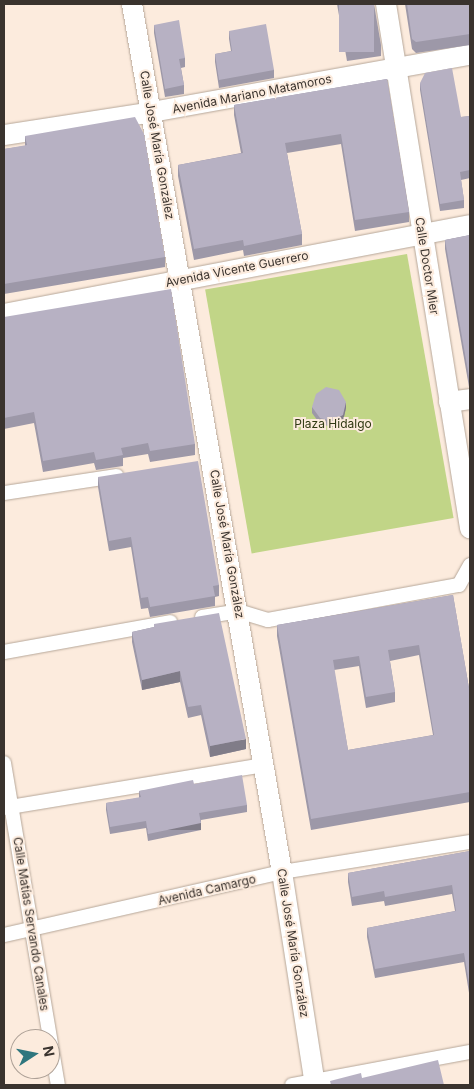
<!DOCTYPE html>
<meta charset="utf-8">
<style>
body{margin:0}
#map{position:relative;width:474px;height:1089px;overflow:hidden;background:#fcebdd;font-family:Inter,sans-serif}
div>[style]{position:absolute}
.green>*{inset:0;background:#c1d587;transform-origin:0 0}
.roads{filter:drop-shadow(0 0 1px #b6a799) drop-shadow(0 0 1px #b6a799)}
.street>*{height:14px;margin:-7px;padding:0 7px;transform-origin:7px;border-radius:7px;background:#fff}
.secondary>*{height:20px;margin:-10px;padding:0 10px;transform-origin:10px;border-radius:10px;background:#fff}
.wall>*{inset:0;background:#9d98a8}
.shaded-wall>*{inset:0;background:#807c88;transform-origin:0 0}
.building>*{inset:0;background:#b7b1c3;transform-origin:0 0}
span{translate:-50% -50%;white-space:nowrap;text-align:center;line-height:1.15;-webkit-text-stroke:4px #fcebdd;paint-order:stroke}
.street-label{font-size:12px;color:#3a332e}
.park-label{font-size:12px;color:#303913}
.frame{position:absolute;inset:0;border:5px solid #3a332e;pointer-events:none}
.north{position:absolute;left:10px;top:1029px;width:50px;height:50px;box-sizing:border-box;background:#fcebdd;border:1px solid #aea197;border-radius:50%;rotate:79deg;font-size:14px;font-weight:700;line-height:20px;text-align:center;color:#3a332e}
.north::after{content:'';display:block;margin:auto;width:18px;height:22px;background:#2e767e;clip-path:polygon(50% 0,100% 100%,50% 72%,0 100%)}
</style>
<div id="map">
<div class="green">
<div style="left:407px;top:254px;width:268px;height:205px;rotate:80deg"></div>
</div>
<div class="roads">
<div class="street">
<div style="left:4px;top:493px;width:114px;rotate:-8.6deg"></div>
<div style="left:202px;top:617px;width:36px;rotate:-9deg"></div>
<div style="left:238px;top:611px;width:31px;rotate:17deg"></div>
<div style="left:268px;top:620px;width:194px;rotate:-10.4deg"></div>
<div style="left:459px;top:585px;width:23px;rotate:-61deg"></div>
<div style="left:4px;top:652px;width:169px;rotate:-10.2deg"></div>
<div style="left:4px;top:763px;width:326px;rotate:80.5deg"></div>
<div style="left:4px;top:808px;width:264px;rotate:-9.4deg"></div>
<div style="left:4px;top:935px;width:285px;rotate:-12.8deg"></div>
<div style="left:282px;top:872px;width:190px;rotate:-9.1deg"></div>
<div style="left:292px;top:1085px;width:181px;rotate:-10.5deg"></div>
</div>
<div class="secondary">
<div style="left:132px;top:4px;width:881px;rotate:80.2deg"></div>
<div style="left:282px;top:872px;width:216px;rotate:81.2deg"></div>
<div style="left:386px;top:4px;width:531px;rotate:80.89deg"></div>
<div style="left:4px;top:135px;width:150px;rotate:-8.8deg"></div>
<div style="left:152px;top:112px;width:323px;rotate:-10.2deg"></div>
<div style="left:4px;top:314px;width:474px;rotate:-10.8deg"></div>
<div style="left:449px;top:402px;width:21px;rotate:-8deg"></div>
</div>
</div>
<div class="wall">
<div style="clip-path:polygon(337px 4px,374px 4px,381px 45px,381px 56px,347px 61px)"></div>
<div style="clip-path:polygon(405px 4px,470px 4px,470px 45px,416px 53px,412px 49px)"></div>
<div style="clip-path:polygon(154px 25px,185px 58px,185px 67px,181px 68px,184px 85px,184px 94px,165px 97px,154px 33px)"></div>
<div style="clip-path:polygon(229px 31px,274px 70px,274px 78px,219px 88px,215px 62px,215px 54px,231px 51px,229px 39px)"></div>
<div style="clip-path:polygon(387px 79px,409px 212px,409px 222px,355px 231px,341px 144px,287px 153px,302px 234px,302px 245px,244px 256px,243px 250px,194px 260px,178px 176px,178px 165px,241px 153px,234px 115px,234px 105px)"></div>
<div style="clip-path:polygon(420px 83px,461px 117px,470px 116px,470px 178px,461px 180px,464px 200px,464px 208px,440px 211px,420px 90px)"></div>
<div style="clip-path:polygon(25px 136px,165px 257px,165px 267px,4px 294px,4px 149px,25px 146px)"></div>
<div style="clip-path:polygon(470px 235px,470px 387px,469px 387px,445px 249px,445px 240px)"></div>
<div style="clip-path:polygon(4px 317px,195px 444px,195px 455px,150px 462px,148px 454px,123px 458px,123px 466px,96px 470px,94px 463px,43px 472px,34px 423px,4px 429px)"></div>
<div style="clip-path:polygon(312px 407px,346px 408px,343px 421px,332px 427px,320px 424px,312px 413px)"></div>
<div style="clip-path:polygon(98px 477px,219px 585px,219px 596px,215px 597px,215px 606px,150px 617px,148px 608px,141px 609px,131px 547px,109px 551px,98px 487px)"></div>
<div style="clip-path:polygon(evenodd,453px 595px,470px 694px,470px 802px,311px 830px,277px 636px,277px 625px,453px 595px,419px 655px,433px 735px,348px 750px,334px 670px,359px 666px,366px 708px,395px 702px,395px 692px,390px 661px,419px 655px)"></div>
<div style="clip-path:polygon(154px 624px,246px 749px,210px 757px,201px 715px,188px 718px,180px 682px,142px 690px,132px 642px,132px 632px,154px 627px)"></div>
<div style="clip-path:polygon(194px 784px,247px 805px,247px 812px,201px 820px,201px 830px,148px 841px,146px 828px,110px 834px,106px 810px,106px 803px,139px 798px,139px 791px)"></div>
<div style="clip-path:polygon(470px 851px,470px 999px,464px 962px,375px 978px,367px 937px,367px 928px,455px 911px,452px 894px,385px 906px,384px 901px,352px 906px,348px 882px,348px 873px)"></div>
</div>
<div class="shaded-wall">
<div style="clip-path:polygon(346px 402px,346px 408px,343px 421px,332px 427px,332px 421px)"></div>
<div style="clip-path:polygon(180px 671px,180px 682px,142px 690px,142px 680px)"></div>
<div style="clip-path:polygon(246px 739px,246px 749px,210px 757px,210px 746px)"></div>
<div style="left:201px;top:823px;width:7px;height:54px;rotate:90deg"></div>
</div>
<div class="building">
<div style="left:339px;top:4px;width:35px;height:48px"></div>
<div style="clip-path:polygon(407px 4px,470px 4px,470px 34px,416px 42px,412px 39px)"></div>
<div style="clip-path:polygon(179px 20px,185px 58px,179px 59px,184px 85px,165px 89px,154px 25px)"></div>
<div style="clip-path:polygon(266px 24px,274px 70px,219px 80px,215px 54px,232px 51px,229px 31px)"></div>
<div style="clip-path:polygon(452px 68px,461px 117px,470px 116px,470px 170px,460px 172px,464px 200px,440px 204px,420px 83px,425px 73px)"></div>
<div style="clip-path:polygon(387px 79px,409px 212px,355px 220px,341px 134px,285px 143px,302px 234px,244px 246px,243px 240px,194px 249px,178px 165px,243px 153px,234px 105px)"></div>
<div style="clip-path:polygon(135px 117px,144px 134px,165px 257px,4px 284px,4px 149px,27px 145px,25px 136px)"></div>
<div style="clip-path:polygon(470px 235px,470px 378px,469px 377px,445px 240px)"></div>
<div style="clip-path:polygon(171px 289px,195px 444px,150px 451px,148px 443px,121px 448px,123px 455px,96px 460px,94px 452px,43px 461px,34px 412px,4px 418px,4px 317px)"></div>
<div style="clip-path:polygon(326px 387px,339px 390px,346px 402px,343px 415px,332px 421px,320px 418px,312px 407px,316px 394px)"></div>
<div style="clip-path:polygon(198px 461px,219px 585px,213px 586px,215px 596px,150px 607px,148px 597px,141px 598px,131px 537px,109px 541px,98px 477px)"></div>
<div style="clip-path:polygon(evenodd,453px 595px,470px 694px,470px 792px,311px 819px,277px 625px,453px 595px,419px 645px,434px 735px,348px 750px,333px 660px,359px 656px,366px 697px,395px 692px,388px 650px,419px 645px)"></div>
<div style="clip-path:polygon(219px 613px,246px 739px,210px 746px,201px 705px,188px 707px,180px 671px,142px 680px,132px 632px,154px 627px,154px 624px)"></div>
<div style="clip-path:polygon(242px 775px,247px 805px,199px 813px,201px 823px,148px 834px,146px 821px,110px 827px,106px 803px,141px 797px,139px 791px,193px 780px,194px 784px)"></div>
<div style="clip-path:polygon(470px 851px,470px 989px,464px 953px,375px 969px,367px 928px,456px 911px,452px 885px,385px 897px,384px 891px,352px 897px,348px 873px)"></div>
<div style="clip-path:polygon(438px 1060px,444px 1085px,331px 1085px,330px 1081px,361px 1073px,362px 1078px)"></div>
</div>
<div class="street-label">
<span style="left:252px;top:94px;rotate:-11deg">Avenida Mariano Matamoros</span>
<span style="left:157px;top:145px;rotate:80deg">Calle José María González</span>
<span style="left:427px;top:266px;rotate:81deg">Calle Doctor Mier</span>
<span style="left:237px;top:269px;rotate:-11deg">Avenida Vicente Guerrero</span>
<span style="left:227px;top:544px;rotate:80deg">Calle José María González</span>
<span style="left:207px;top:890px;rotate:-13deg">Avenida Camargo</span>
<span style="left:31px;top:924px;rotate:81deg">Calle Matías Servando Canales</span>
<span style="left:293px;top:943px;rotate:81deg">Calle José María González</span>
</div>
<div class="park-label">
<span style="left:333px;top:424px">Plaza Hidalgo</span>
</div>
<div class="frame"></div>
<div class="north">N</div>
</div>
